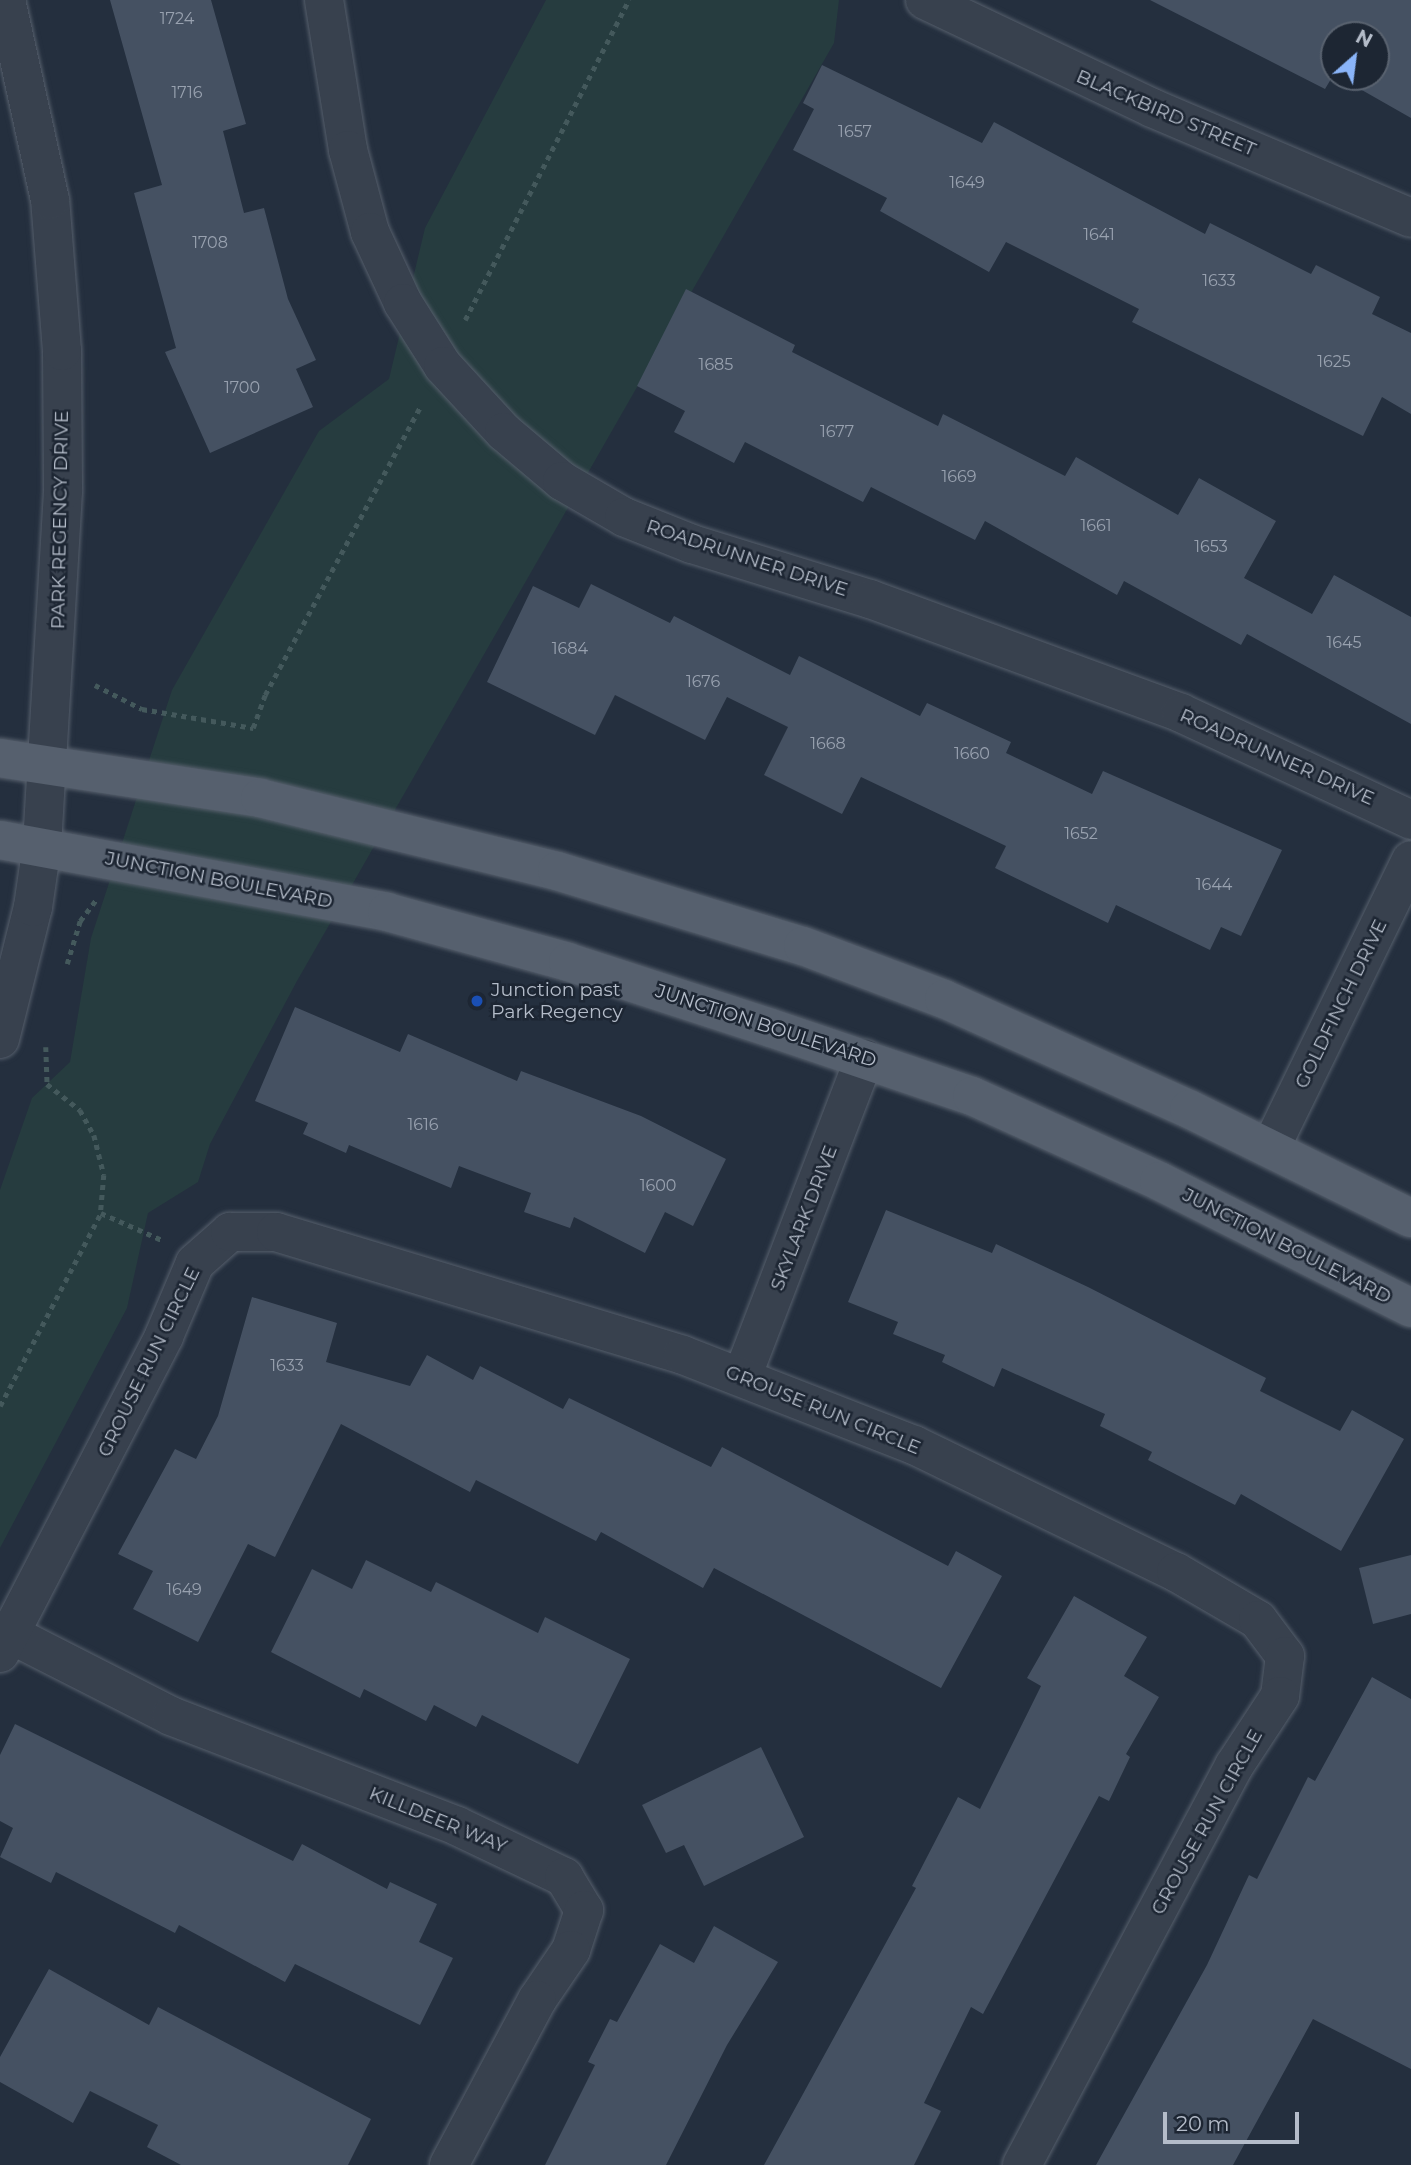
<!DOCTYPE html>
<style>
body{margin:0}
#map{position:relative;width:1411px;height:2165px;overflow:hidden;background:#242f3e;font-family:Montserrat,sans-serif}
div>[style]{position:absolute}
.green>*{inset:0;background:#263c3f}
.building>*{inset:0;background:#455162}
.path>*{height:4.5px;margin-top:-2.25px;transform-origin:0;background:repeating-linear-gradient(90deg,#44595c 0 5px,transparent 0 10px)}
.roads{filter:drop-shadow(0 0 2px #565f6c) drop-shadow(0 0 2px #565f6c)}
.minor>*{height:38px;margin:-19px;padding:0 19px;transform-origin:19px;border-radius:19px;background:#38414e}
.major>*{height:38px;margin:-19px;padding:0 19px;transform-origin:19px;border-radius:19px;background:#56606e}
.dots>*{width:19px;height:19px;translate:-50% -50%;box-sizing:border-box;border:4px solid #1d2633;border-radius:50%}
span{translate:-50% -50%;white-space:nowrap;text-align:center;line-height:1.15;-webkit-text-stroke:5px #1d2633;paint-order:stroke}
.number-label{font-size:16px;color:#98a1af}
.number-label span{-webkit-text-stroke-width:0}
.street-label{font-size:19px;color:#b4bcc9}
.poi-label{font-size:19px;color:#b4bcc9}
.left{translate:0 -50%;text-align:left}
.north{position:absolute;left:1320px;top:21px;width:70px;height:70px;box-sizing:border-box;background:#1d2633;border:2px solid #59626f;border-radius:50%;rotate:28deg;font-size:19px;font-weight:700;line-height:28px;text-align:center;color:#b4bcc9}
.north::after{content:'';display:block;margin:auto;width:24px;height:32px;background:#8ab4f8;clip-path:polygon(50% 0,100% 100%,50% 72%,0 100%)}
.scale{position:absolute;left:1163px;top:2112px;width:136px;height:32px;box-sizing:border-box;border:4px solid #b4bcc9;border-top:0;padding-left:9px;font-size:21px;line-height:24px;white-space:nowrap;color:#b4bcc9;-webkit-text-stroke:5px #1d2633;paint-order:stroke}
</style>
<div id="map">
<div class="green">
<div style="clip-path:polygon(546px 0,839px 0,834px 43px,297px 981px,210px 1144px,198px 1182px,148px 1213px,127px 1308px,0 1548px,0 1190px,32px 1098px,70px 1062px,91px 938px,172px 690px,319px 431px,389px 379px,425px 228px)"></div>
</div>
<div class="building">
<div style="clip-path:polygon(110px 0,211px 0,246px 124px,223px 131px,244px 213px,264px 208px,288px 299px,316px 360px,296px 369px,313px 407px,210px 453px,165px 352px,176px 348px,134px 193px,162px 185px)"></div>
<div style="clip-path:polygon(1150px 0,1411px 0,1411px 118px,1339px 77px,1376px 77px,1376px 35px,1334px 35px,1334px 74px,1325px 89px)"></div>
<div style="clip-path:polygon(822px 65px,982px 143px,994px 122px,1205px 234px,1210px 223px,1311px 274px,1316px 265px,1380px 297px,1372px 314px,1411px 333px,1411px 414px,1382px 397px,1363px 436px,1132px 322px,1139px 309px,1006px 242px,989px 272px,880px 211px,887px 198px,793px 150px,814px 109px,803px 103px)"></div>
<div style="clip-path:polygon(686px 289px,795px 345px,792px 352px,938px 426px,943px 414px,1065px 476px,1076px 457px,1178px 515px,1199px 478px,1276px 521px,1244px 578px,1312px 614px,1334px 575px,1411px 617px,1411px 724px,1247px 634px,1241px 645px,1124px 581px,1117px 595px,985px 521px,975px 540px,871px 487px,863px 502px,745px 442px,734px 463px,674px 432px,685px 411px,637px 386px)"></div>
<div style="clip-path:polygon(591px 584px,670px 623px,674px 616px,790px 675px,799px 656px,920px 716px,927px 703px,1011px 742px,1006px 753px,1092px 794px,1103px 771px,1282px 850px,1241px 936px,1221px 927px,1210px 950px,1116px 905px,1108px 923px,995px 868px,1006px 846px,861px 777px,842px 814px,764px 775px,788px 727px,727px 697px,705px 740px,615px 695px,595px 735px,487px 682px,533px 586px,579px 608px)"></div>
<div style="clip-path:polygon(295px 1007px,400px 1052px,408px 1034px,517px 1081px,521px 1071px,641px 1116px,726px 1159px,693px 1226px,665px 1212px,645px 1253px,574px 1217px,570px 1228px,524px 1212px,531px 1193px,459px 1166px,451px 1188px,349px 1145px,346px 1153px,303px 1134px,308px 1123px,255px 1101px)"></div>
<div style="clip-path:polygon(886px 1210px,992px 1253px,996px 1244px,1088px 1287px,1266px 1378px,1260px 1391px,1340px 1431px,1352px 1410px,1404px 1439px,1341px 1551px,1241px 1494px,1235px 1505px,1148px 1460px,1152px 1452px,1100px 1426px,1105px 1414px,1002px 1368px,994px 1387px,942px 1362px,945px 1355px,893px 1334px,898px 1322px,848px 1302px)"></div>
<div style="clip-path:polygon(252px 1297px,337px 1323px,326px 1362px,410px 1386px,427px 1355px,473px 1380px,480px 1366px,563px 1409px,569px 1398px,711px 1467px,722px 1447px,948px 1566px,956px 1551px,1002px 1576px,941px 1688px,714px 1568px,703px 1588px,601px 1532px,596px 1541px,476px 1480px,470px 1492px,341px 1424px,275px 1557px,248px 1544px,198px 1642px,133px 1609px,153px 1571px,118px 1554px,175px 1449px,196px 1459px,218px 1416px)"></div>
<div style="clip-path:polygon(1411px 1555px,1411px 1614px,1373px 1624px,1359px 1568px)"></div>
<div style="clip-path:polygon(366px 1560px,431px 1592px,436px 1582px,538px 1633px,545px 1617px,630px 1659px,578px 1764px,482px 1715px,476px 1727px,434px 1705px,426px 1721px,364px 1689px,360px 1698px,271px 1652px,312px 1569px,352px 1589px)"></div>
<div style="clip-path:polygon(1074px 1596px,1147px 1637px,1124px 1676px,1159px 1697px,1126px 1754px,1130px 1757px,1109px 1801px,1099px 1796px,983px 2014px,971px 2007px,924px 2103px,941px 2111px,914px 2165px,764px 2165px,916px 1888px,912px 1886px,958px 1797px,980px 1809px,1041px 1686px,1027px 1678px)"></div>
<div style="clip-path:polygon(1372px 1677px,1411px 1699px,1411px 2069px,1313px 2019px,1233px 2165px,1096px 2165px,1207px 1965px,1249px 1875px,1257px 1879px,1308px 1777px,1315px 1781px)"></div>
<div style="clip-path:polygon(15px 1724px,293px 1861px,302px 1844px,387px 1889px,390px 1882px,437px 1904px,419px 1942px,453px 1958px,420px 2025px,295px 1964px,285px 1982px,179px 1925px,175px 1933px,56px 1872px,51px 1883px,0 1857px,13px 1828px,0 1821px,0 1755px)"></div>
<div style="clip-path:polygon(761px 1747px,804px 1837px,704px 1886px,684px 1845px,666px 1853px,642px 1805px)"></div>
<div style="clip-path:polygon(714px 1926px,778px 1962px,727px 2045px,666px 2165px,545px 2165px,595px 2065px,588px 2062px,610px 2019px,617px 2022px,660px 1944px,694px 1963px)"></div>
<div style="clip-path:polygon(49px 1969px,149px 2025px,158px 2007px,371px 2119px,348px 2165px,181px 2165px,147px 2147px,158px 2125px,90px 2091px,73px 2123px,0 2082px,0 2057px)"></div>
</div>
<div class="path">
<div style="left:465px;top:320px;width:360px;rotate:-62.9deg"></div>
<div style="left:95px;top:685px;width:53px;rotate:27.1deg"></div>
<div style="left:142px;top:709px;width:113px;rotate:9.7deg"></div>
<div style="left:253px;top:728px;width:35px;rotate:-70deg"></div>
<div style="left:265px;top:695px;width:329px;rotate:-61.7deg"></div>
<div style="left:67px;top:964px;width:45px;rotate:-73.2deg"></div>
<div style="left:80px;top:921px;width:26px;rotate:-53deg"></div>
<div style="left:46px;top:1047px;width:37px;rotate:88deg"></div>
<div style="left:47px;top:1084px;width:42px;rotate:38.2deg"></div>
<div style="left:80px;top:1110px;width:29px;rotate:61deg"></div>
<div style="left:94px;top:1135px;width:41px;rotate:76deg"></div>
<div style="left:104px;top:1175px;width:38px;rotate:95deg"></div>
<div style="left:101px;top:1213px;width:67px;rotate:23.9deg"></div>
<div style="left:0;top:1406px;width:218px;rotate:-62.4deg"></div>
</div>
<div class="roads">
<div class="minor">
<div style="left:324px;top:0;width:152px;rotate:80.9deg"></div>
<div style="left:348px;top:150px;width:85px;rotate:75deg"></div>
<div style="left:370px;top:232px;width:78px;rotate:65.1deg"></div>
<div style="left:403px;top:303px;width:75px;rotate:57.6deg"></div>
<div style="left:443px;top:366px;width:90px;rotate:47.3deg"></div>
<div style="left:504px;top:432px;width:76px;rotate:40.2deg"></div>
<div style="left:562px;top:481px;width:72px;rotate:30.1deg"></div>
<div style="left:624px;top:517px;width:73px;rotate:21.7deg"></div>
<div style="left:692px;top:544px;width:186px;rotate:17.2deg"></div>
<div style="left:870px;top:599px;width:331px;rotate:20.1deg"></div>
<div style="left:1181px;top:713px;width:254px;rotate:24.9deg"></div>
<div style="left:925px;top:0;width:251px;rotate:25.4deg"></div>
<div style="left:1152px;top:108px;width:281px;rotate:23deg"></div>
<div style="left:0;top:1039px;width:136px;rotate:-76deg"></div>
<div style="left:33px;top:907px;width:63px;rotate:-81.7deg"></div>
<div style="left:42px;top:845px;width:356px;rotate:-86.6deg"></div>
<div style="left:63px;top:490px;width:139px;rotate:-90.4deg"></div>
<div style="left:62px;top:351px;width:151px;rotate:-94.5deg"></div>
<div style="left:50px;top:200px;width:205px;rotate:-102.4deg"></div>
<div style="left:1271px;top:1147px;width:319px;rotate:-64deg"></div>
<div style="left:742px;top:1377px;width:341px;rotate:-69deg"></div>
<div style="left:10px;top:1634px;width:181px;rotate:27deg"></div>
<div style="left:171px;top:1716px;width:306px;rotate:21deg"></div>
<div style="left:457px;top:1826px;width:119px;rotate:25.5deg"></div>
<div style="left:564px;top:1877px;width:39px;rotate:59deg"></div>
<div style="left:584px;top:1910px;width:42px;rotate:108deg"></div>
<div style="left:571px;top:1950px;width:60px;rotate:124.2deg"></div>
<div style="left:537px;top:2000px;width:187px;rotate:118.1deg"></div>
<div style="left:0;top:1653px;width:357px;rotate:-62.6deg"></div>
<div style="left:164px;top:1336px;width:79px;rotate:-67deg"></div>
<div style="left:195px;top:1263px;width:47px;rotate:-41.5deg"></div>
<div style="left:230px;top:1232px;width:46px"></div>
<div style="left:276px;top:1232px;width:425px;rotate:16.8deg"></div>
<div style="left:683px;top:1355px;width:248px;rotate:21.3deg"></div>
<div style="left:914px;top:1445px;width:291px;rotate:25.9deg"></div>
<div style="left:1176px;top:1572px;width:95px;rotate:30.3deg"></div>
<div style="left:1258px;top:1620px;width:45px;rotate:53.1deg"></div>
<div style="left:1285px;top:1656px;width:40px;rotate:97.1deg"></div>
<div style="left:1280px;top:1696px;width:84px;rotate:123.3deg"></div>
<div style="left:1234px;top:1766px;width:452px;rotate:118deg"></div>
</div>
<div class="major">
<div style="left:0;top:758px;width:263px;rotate:8.7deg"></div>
<div style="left:260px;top:798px;width:306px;rotate:13.8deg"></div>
<div style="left:557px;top:871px;width:257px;rotate:17deg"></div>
<div style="left:803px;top:946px;width:151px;rotate:20.6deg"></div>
<div style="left:944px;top:999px;width:269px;rotate:24.2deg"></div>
<div style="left:1189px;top:1109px;width:247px;rotate:26.2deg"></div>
<div style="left:0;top:840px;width:394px;rotate:10.5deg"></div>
<div style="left:387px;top:912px;width:188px;rotate:15.4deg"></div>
<div style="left:568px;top:962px;width:213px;rotate:18deg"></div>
<div style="left:771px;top:1028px;width:212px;rotate:18.7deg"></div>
<div style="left:972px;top:1096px;width:205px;rotate:24.4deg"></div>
<div style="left:1159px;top:1181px;width:282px;rotate:26.7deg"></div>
</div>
</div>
<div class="dots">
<div style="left:477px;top:1001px;background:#1a4fb4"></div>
</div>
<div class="number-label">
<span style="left:177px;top:19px">1724</span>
<span style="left:187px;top:93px">1716</span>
<span style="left:855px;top:132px">1657</span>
<span style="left:967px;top:183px">1649</span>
<span style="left:1099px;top:235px">1641</span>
<span style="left:210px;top:243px">1708</span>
<span style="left:1219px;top:281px">1633</span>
<span style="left:1334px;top:362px">1625</span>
<span style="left:716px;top:365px">1685</span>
<span style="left:242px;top:388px">1700</span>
<span style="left:837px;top:432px">1677</span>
<span style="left:959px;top:477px">1669</span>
<span style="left:1096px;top:526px">1661</span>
<span style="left:1211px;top:547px">1653</span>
<span style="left:1344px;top:643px">1645</span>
<span style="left:570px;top:649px">1684</span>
<span style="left:703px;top:682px">1676</span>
<span style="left:828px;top:744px">1668</span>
<span style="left:972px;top:754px">1660</span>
<span style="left:1081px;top:834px">1652</span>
<span style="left:1214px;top:885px">1644</span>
<span style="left:423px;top:1125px">1616</span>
<span style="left:658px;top:1186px">1600</span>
<span style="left:287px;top:1366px">1633</span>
<span style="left:184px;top:1590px">1649</span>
</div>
<div class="street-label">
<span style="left:1166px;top:113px;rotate:23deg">BLACKBIRD STREET</span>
<span style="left:60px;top:520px;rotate:-89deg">PARK REGENCY DRIVE</span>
<span style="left:747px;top:558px;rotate:18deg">ROADRUNNER DRIVE</span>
<span style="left:1277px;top:757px;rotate:24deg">ROADRUNNER DRIVE</span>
<span style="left:219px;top:880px;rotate:11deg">JUNCTION BOULEVARD</span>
<span style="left:1341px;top:1004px;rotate:-64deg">GOLDFINCH DRIVE</span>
<span style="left:766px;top:1026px;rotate:18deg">JUNCTION BOULEVARD</span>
<span style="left:804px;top:1218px;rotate:-69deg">SKYLARK DRIVE</span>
<span style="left:1287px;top:1246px;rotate:27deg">JUNCTION BOULEVARD</span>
<span style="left:149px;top:1362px;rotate:-64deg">GROUSE RUN CIRCLE</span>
<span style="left:823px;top:1410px;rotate:22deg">GROUSE RUN CIRCLE</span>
<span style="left:438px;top:1820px;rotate:22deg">KILLDEER WAY</span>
<span style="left:1207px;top:1822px;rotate:-61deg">GROUSE RUN CIRCLE</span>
</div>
<div class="poi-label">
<span class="left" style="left:491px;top:1001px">Junction past<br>Park Regency</span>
</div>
<div class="north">N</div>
<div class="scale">20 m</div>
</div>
